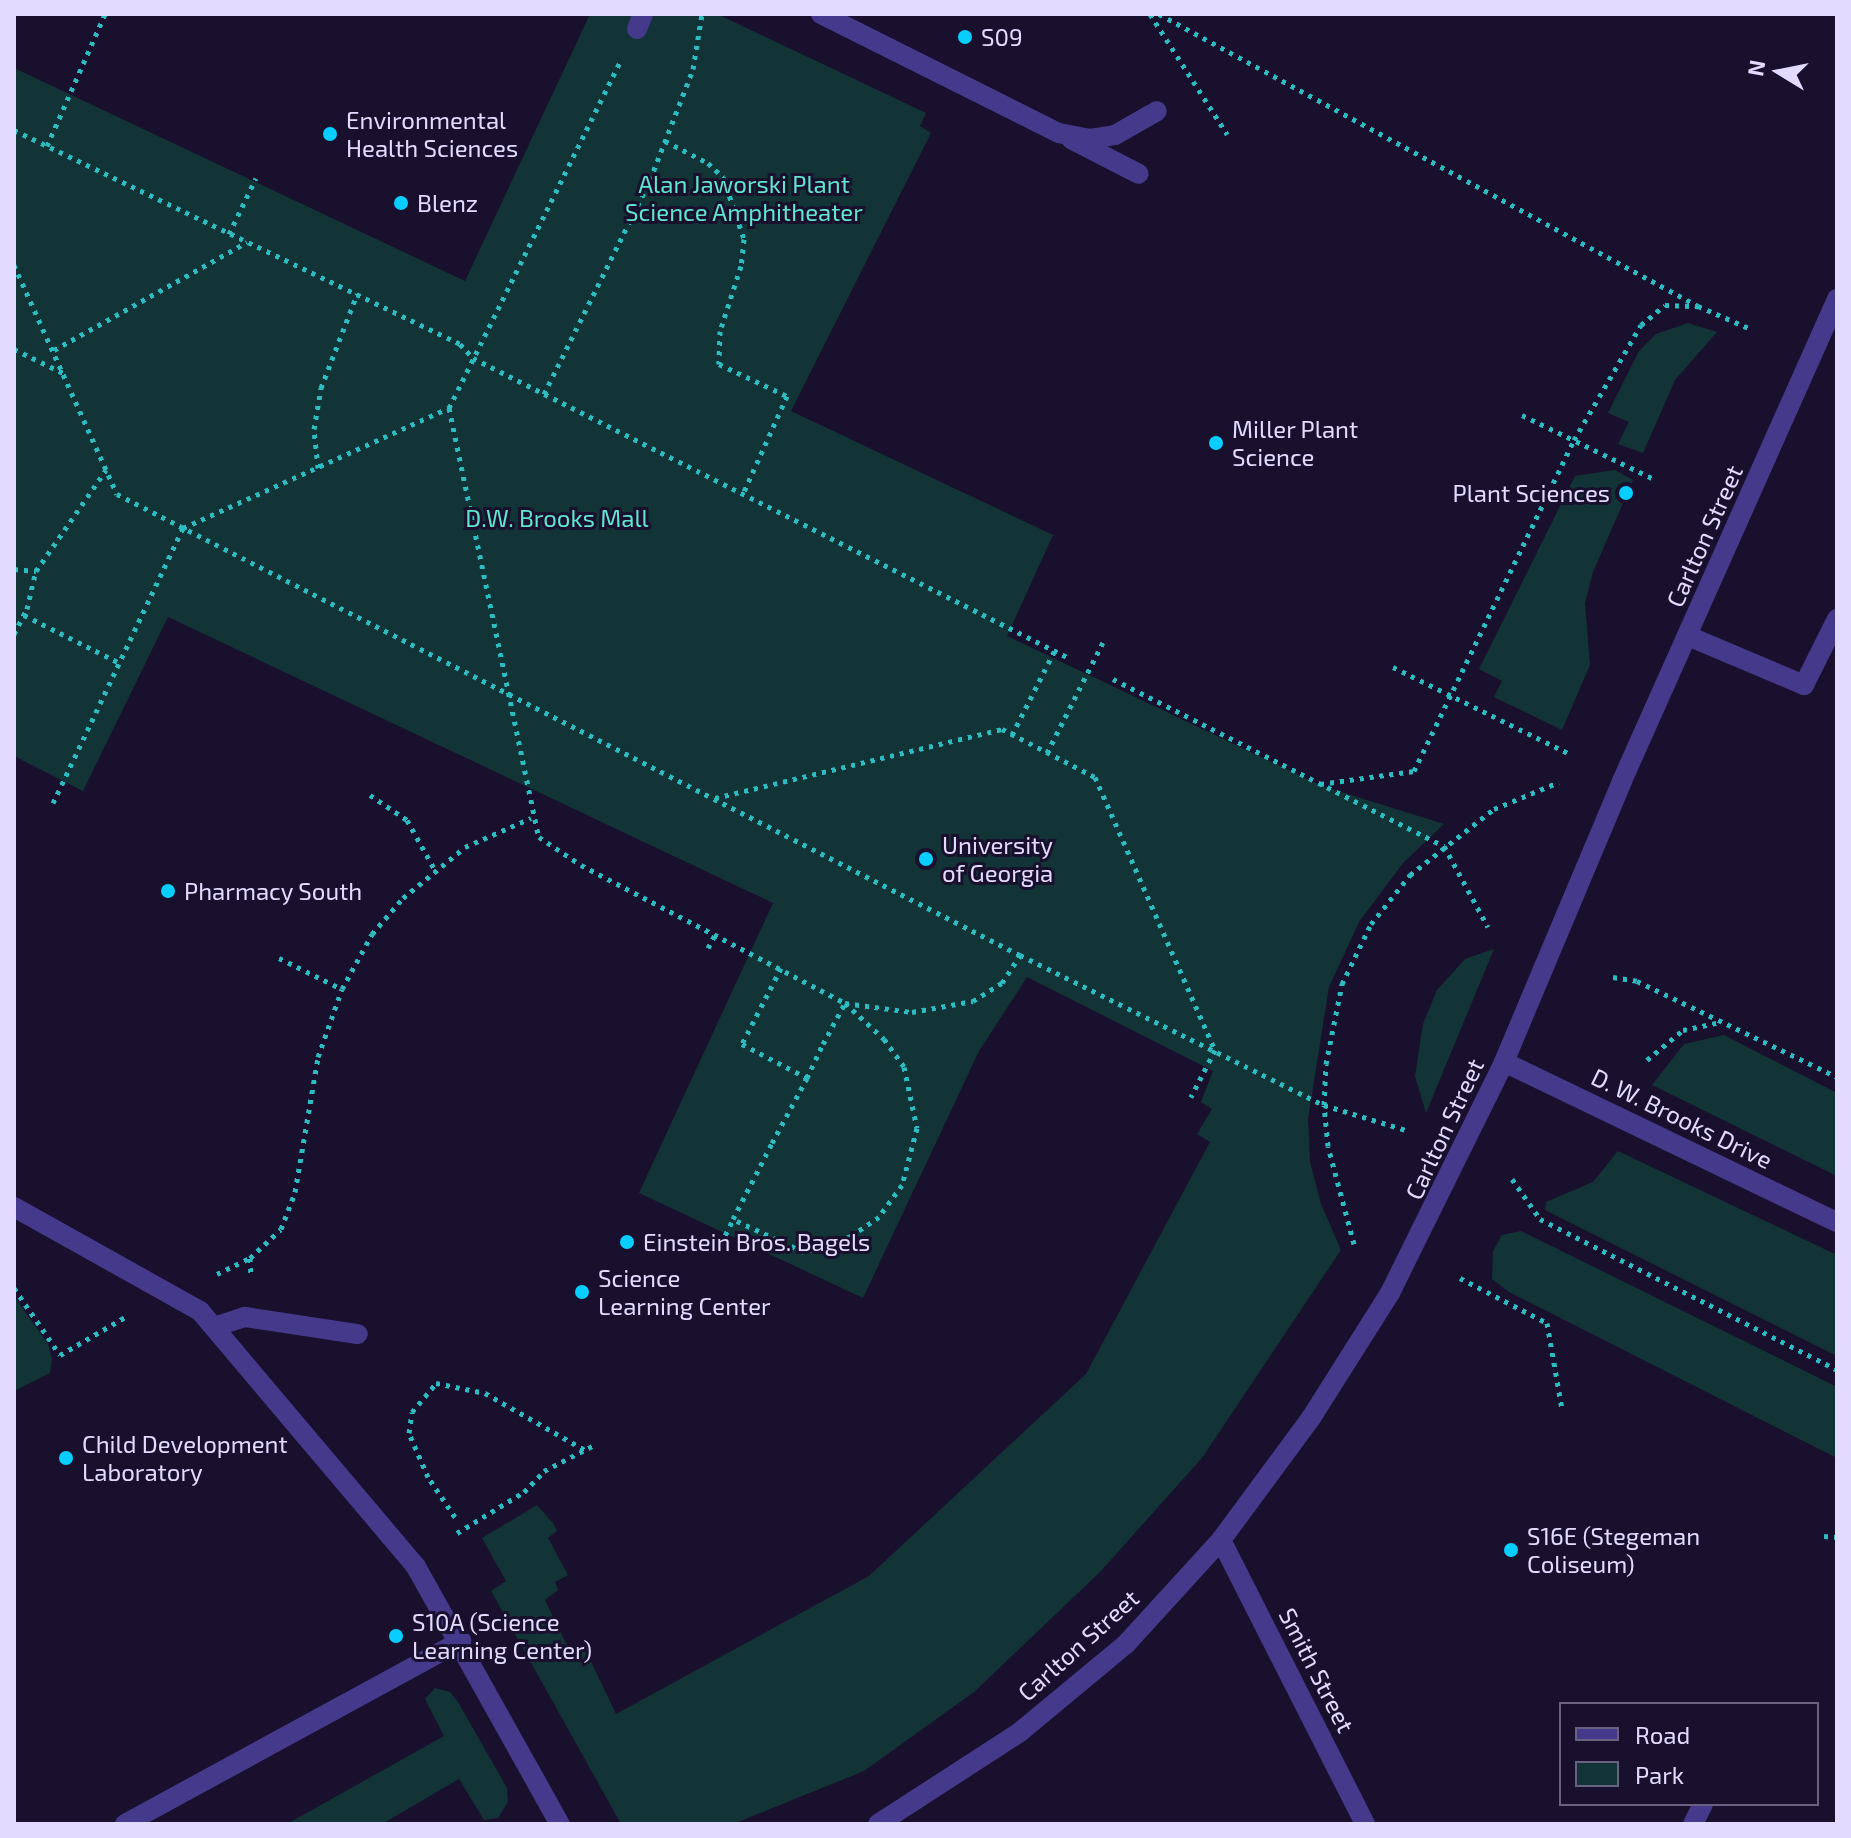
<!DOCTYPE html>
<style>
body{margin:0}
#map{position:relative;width:1851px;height:1838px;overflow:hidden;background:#18102c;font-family:"Exo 2",sans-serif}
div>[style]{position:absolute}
.green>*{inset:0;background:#133436}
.path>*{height:5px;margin-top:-2.5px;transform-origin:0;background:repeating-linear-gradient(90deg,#2cbcc2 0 4px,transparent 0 10px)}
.minor>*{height:20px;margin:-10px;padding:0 10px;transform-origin:10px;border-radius:10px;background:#45398c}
.dots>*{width:22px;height:22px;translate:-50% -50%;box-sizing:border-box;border:4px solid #18102c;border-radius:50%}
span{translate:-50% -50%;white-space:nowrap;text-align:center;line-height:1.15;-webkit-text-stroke:6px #18102c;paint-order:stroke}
.poi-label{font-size:24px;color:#e2dbff}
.left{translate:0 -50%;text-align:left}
.right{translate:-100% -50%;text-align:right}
.park-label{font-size:24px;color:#60e5d1}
.street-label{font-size:24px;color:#e2dbff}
.frame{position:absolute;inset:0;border:16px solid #e2dbff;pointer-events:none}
.legend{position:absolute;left:1559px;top:1702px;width:260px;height:104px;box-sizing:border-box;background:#18102c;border:2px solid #696180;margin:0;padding:10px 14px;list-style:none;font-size:24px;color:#e2dbff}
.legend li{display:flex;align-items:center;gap:16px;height:40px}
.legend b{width:40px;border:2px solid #696180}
.north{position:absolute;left:1739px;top:32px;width:80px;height:80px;-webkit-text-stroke:6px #18102c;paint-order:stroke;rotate:280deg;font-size:22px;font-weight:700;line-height:32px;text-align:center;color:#e2dbff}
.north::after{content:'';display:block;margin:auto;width:28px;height:36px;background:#e2dbff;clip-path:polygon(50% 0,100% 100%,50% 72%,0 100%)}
</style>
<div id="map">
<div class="green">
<div style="clip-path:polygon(590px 14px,717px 14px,926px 113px,920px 126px,931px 133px,791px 411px,1053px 535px,1007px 636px,1322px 786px,1444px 824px,1403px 863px,1359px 922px,1329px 987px,1308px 1119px,1310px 1162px,1321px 1204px,1341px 1250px,1202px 1458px,1100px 1572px,974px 1692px,864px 1771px,733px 1824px,621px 1824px,491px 1591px,506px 1581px,482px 1538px,537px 1505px,553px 1523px,557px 1531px,548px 1538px,568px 1575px,555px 1582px,558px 1590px,545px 1600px,572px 1656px,585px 1649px,616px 1714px,869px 1576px,1086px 1374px,1210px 1142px,1197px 1134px,1212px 1109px,1201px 1102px,1213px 1071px,1027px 977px,979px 1051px,863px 1298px,639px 1193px,773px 903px,168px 617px,83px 791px,14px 756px,14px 68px,465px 281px)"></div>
<div style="clip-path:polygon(1688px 323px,1717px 332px,1675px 380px,1643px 453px,1618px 444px,1629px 422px,1608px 413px,1639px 351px,1656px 334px)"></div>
<div style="clip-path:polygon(1615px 470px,1633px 480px,1593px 572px,1585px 603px,1590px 665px,1562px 730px,1494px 697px,1502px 681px,1479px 669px,1575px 476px)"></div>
<div style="clip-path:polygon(1494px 949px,1426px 1113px,1415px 1076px,1423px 1024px,1437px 990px,1465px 959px)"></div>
<div style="clip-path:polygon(1724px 1035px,1837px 1093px,1837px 1176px,1652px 1085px,1684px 1044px)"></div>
<div style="clip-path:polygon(1618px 1151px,1837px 1255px,1837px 1356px,1545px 1210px,1546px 1202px,1593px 1182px)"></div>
<div style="clip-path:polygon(1521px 1231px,1837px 1387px,1837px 1458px,1509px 1292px,1492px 1279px,1493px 1251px,1502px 1235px)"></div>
<div style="clip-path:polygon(14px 1296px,48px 1344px,52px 1359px,50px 1373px,14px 1391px)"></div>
<div style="clip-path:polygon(435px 1688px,450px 1692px,458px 1702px,507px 1788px,508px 1802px,498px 1818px,484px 1820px,459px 1779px,382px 1824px,287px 1824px,444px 1736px,425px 1699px)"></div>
</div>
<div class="path">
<div style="left:1150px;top:14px;width:143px;rotate:57.3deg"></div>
<div style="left:1159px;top:14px;width:613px;rotate:28.45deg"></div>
<div style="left:14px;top:130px;width:495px;rotate:25.6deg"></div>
<div style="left:460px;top:344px;width:19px;rotate:47deg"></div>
<div style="left:473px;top:358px;width:665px;rotate:26.72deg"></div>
<div style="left:665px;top:141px;width:48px;rotate:27.1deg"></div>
<div style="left:708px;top:163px;width:21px;rotate:43deg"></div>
<div style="left:723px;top:177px;width:65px;rotate:71.3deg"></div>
<div style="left:744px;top:239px;width:27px;rotate:96deg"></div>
<div style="left:741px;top:266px;width:68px;rotate:107.9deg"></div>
<div style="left:720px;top:331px;width:33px;rotate:92deg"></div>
<div style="left:719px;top:364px;width:75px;rotate:25.2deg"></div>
<div style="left:787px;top:396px;width:107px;rotate:114.2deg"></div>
<div style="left:47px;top:146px;width:144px;rotate:-66.3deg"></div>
<div style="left:229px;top:234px;width:62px;rotate:-64.3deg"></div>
<div style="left:14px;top:265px;width:251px;rotate:65.8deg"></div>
<div style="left:117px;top:494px;width:1014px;rotate:27.05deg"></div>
<div style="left:1020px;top:955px;width:339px;rotate:26.3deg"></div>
<div style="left:1324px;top:1105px;width:86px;rotate:17deg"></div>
<div style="left:14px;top:349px;width:57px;rotate:26.1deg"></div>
<div style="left:54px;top:350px;width:221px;rotate:-29.2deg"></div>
<div style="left:544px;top:394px;width:239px;rotate:-63.6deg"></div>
<div style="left:650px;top:180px;width:119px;rotate:-68.8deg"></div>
<div style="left:693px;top:69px;width:56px;rotate:-80.7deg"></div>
<div style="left:449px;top:408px;width:386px;rotate:-63.7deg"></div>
<div style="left:1522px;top:415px;width:149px;rotate:25.9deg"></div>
<div style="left:318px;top:468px;width:39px;rotate:-96deg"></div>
<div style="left:314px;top:429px;width:42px;rotate:-80.3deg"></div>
<div style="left:321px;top:388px;width:101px;rotate:-69deg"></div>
<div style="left:14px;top:569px;width:22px;rotate:5deg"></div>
<div style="left:36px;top:571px;width:123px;rotate:-55.3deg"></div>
<div style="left:24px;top:615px;width:107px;rotate:26.6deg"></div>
<div style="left:14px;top:634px;width:28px;rotate:-63deg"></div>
<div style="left:27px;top:609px;width:39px;rotate:-77deg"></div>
<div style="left:1393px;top:667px;width:199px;rotate:26.2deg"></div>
<div style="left:1113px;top:679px;width:371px;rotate:26.8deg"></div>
<div style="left:1444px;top:846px;width:92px;rotate:61.5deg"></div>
<div style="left:1012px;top:735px;width:95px;rotate:-63.2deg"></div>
<div style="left:1047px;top:753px;width:124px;rotate:-63.2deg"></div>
<div style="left:1320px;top:784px;width:95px;rotate:-7.9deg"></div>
<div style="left:1414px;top:771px;width:368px;rotate:-64.2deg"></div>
<div style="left:1574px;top:440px;width:133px;rotate:-59.8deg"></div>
<div style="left:1641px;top:325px;width:31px;rotate:-40deg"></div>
<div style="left:1665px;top:305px;width:33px;rotate:2deg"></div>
<div style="left:1698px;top:306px;width:58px;rotate:23.5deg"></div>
<div style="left:370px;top:795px;width:45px;rotate:34deg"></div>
<div style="left:407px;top:820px;width:57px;rotate:60.8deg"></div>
<div style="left:715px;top:798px;width:295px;rotate:-13.5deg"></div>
<div style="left:1002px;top:729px;width:105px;rotate:27.3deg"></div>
<div style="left:1095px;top:777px;width:298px;rotate:66.3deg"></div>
<div style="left:1215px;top:1050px;width:53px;rotate:117.1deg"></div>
<div style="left:53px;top:803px;width:304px;rotate:-64.7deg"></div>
<div style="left:183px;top:528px;width:292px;rotate:-24.3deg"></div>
<div style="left:449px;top:408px;width:438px;rotate:78.2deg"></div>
<div style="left:539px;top:837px;width:50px;rotate:33.7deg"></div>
<div style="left:581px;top:865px;width:298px;rotate:27.6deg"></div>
<div style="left:845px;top:1003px;width:68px;rotate:7.7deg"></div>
<div style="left:912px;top:1012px;width:62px;rotate:-10.2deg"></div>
<div style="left:973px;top:1001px;width:34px;rotate:-32deg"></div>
<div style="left:1002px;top:983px;width:33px;rotate:-57deg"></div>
<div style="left:708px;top:948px;width:17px;rotate:-62deg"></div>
<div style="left:279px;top:958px;width:70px;rotate:26.2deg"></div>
<div style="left:781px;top:968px;width:85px;rotate:117.2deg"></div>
<div style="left:742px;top:1044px;width:73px;rotate:27.6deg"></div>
<div style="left:1613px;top:977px;width:24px;rotate:9deg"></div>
<div style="left:1637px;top:981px;width:222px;rotate:25.6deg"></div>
<div style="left:1647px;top:1060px;width:47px;rotate:-39.8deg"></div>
<div style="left:1683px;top:1030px;width:39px;rotate:-12deg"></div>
<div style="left:1512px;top:1179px;width:49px;rotate:55deg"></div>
<div style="left:1540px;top:1219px;width:333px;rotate:26.9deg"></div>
<div style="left:721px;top:1244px;width:28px;rotate:-64deg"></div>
<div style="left:733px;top:1219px;width:85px;rotate:-62.8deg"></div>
<div style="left:772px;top:1143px;width:74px;rotate:-61.7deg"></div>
<div style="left:807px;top:1078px;width:38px;rotate:-65deg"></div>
<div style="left:823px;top:1044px;width:47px;rotate:-61.8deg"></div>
<div style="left:845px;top:1003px;width:53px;rotate:42.7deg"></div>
<div style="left:884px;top:1039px;width:34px;rotate:54deg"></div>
<div style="left:904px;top:1067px;width:62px;rotate:78deg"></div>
<div style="left:917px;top:1128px;width:59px;rotate:104.7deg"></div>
<div style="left:902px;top:1185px;width:39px;rotate:126deg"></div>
<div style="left:879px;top:1217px;width:34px;rotate:146deg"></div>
<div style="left:851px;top:1236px;width:50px;rotate:161.2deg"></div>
<div style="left:804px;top:1252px;width:78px;rotate:-155.1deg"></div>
<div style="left:1354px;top:1244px;width:101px;rotate:-104.9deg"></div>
<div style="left:1328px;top:1146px;width:41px;rotate:-95.6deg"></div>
<div style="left:1324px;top:1105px;width:41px;rotate:-87.2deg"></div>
<div style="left:1326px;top:1064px;width:82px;rotate:-78.7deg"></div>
<div style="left:1342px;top:984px;width:67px;rotate:-64.2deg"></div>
<div style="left:1371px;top:924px;width:63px;rotate:-51.5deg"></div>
<div style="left:1410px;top:875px;width:107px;rotate:-38.2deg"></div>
<div style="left:1494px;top:809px;width:70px;rotate:-22.6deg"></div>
<div style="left:250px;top:1258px;width:19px;rotate:87deg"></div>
<div style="left:217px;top:1274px;width:37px;rotate:-26deg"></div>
<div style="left:250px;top:1258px;width:42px;rotate:-43.1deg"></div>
<div style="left:281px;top:1229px;width:40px;rotate:-69deg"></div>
<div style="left:295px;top:1192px;width:137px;rotate:-80.3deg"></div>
<div style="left:318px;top:1057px;width:72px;rotate:-70.6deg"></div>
<div style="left:342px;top:989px;width:63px;rotate:-61.4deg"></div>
<div style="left:372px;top:934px;width:48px;rotate:-49.3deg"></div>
<div style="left:403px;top:898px;width:80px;rotate:-39.4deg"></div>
<div style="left:465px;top:847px;width:72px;rotate:-23.7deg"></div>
<div style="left:1460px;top:1278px;width:98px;rotate:27.3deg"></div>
<div style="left:1547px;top:1323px;width:87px;rotate:80.1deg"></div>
<div style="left:14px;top:1288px;width:81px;rotate:55.5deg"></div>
<div style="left:60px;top:1355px;width:78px;rotate:-30.2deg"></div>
<div style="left:455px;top:1517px;width:48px;rotate:-124deg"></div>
<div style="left:428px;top:1477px;width:48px;rotate:-113.4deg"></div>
<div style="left:409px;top:1433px;width:21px;rotate:-82deg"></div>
<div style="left:412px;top:1412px;width:38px;rotate:-50deg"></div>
<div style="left:436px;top:1383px;width:50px;rotate:11.5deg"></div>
<div style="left:485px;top:1393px;width:115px;rotate:29.7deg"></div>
<div style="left:457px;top:1533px;width:79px;rotate:-31.5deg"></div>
<div style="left:524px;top:1492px;width:29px;rotate:-46deg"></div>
<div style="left:544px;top:1471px;width:59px;rotate:-27.4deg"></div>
<div style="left:1824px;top:1536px;width:13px;rotate:4deg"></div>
</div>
<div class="minor">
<div style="left:821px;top:14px;width:266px;rotate:26.6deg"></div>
<div style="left:1059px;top:133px;width:32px;rotate:11deg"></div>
<div style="left:1090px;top:139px;width:25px;rotate:-9deg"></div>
<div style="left:1115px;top:135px;width:48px;rotate:-29.7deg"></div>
<div style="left:637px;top:29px;width:16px;rotate:-68deg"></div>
<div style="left:1071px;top:139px;width:76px;rotate:27.2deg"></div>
<div style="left:1688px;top:636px;width:126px;rotate:22.9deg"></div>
<div style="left:1804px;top:685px;width:74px;rotate:-63.4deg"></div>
<div style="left:1504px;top:1062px;width:369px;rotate:25.7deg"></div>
<div style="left:14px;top:1207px;width:213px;rotate:29.2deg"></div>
<div style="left:200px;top:1311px;width:333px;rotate:49.8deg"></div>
<div style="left:415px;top:1565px;width:297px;rotate:60.8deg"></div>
<div style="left:214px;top:1327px;width:33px;rotate:-18deg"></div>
<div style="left:245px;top:1317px;width:114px;rotate:8.6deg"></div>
<div style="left:1221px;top:1540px;width:318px;rotate:63.1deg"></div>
<div style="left:125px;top:1824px;width:383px;rotate:-28.6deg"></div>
<div style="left:878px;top:1824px;width:169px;rotate:-32.9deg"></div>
<div style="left:1020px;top:1732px;width:138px;rotate:-39.7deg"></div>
<div style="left:1126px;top:1644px;width:141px;rotate:-47.6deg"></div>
<div style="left:1221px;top:1540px;width:152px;rotate:-53.6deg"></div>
<div style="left:1311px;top:1418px;width:148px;rotate:-57.7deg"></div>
<div style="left:1390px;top:1293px;width:258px;rotate:-63.7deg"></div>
<div style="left:1504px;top:1062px;width:305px;rotate:-67.2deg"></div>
<div style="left:1622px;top:781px;width:528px;rotate:-65.96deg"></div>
<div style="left:1693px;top:1824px;width:22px;rotate:-63deg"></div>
</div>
<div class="dots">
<div style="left:965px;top:37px;background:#07ceff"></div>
<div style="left:330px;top:134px;background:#07ceff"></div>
<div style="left:401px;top:203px;background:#07ceff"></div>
<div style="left:1216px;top:443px;background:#07ceff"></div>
<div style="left:1626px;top:493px;background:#07ceff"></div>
<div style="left:926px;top:859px;background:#07ceff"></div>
<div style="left:168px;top:891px;background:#07ceff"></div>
<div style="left:627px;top:1242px;background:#07ceff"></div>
<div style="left:582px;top:1292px;background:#07ceff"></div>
<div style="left:66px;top:1458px;background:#07ceff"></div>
<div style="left:1511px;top:1550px;background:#07ceff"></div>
<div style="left:396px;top:1636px;background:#07ceff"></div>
</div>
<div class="poi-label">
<span class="left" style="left:981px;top:37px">S09</span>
<span class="left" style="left:346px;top:134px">Environmental<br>Health Sciences</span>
<span class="left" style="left:417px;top:203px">Blenz</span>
<span class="left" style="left:1232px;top:443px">Miller Plant<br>Science</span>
<span class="right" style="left:1610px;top:493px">Plant Sciences</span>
<span class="left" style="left:942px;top:859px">University<br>of Georgia</span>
<span class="left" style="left:184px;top:891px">Pharmacy South</span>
<span class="left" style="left:643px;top:1242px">Einstein Bros. Bagels</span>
<span class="left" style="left:598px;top:1292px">Science<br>Learning Center</span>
<span class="left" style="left:82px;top:1458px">Child Development<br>Laboratory</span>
<span class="left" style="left:1527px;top:1550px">S16E (Stegeman<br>Coliseum)</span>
<span class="left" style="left:412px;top:1636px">S10A (Science<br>Learning Center)</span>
</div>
<div class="park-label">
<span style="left:744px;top:198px">Alan Jaworski Plant<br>Science Amphitheater</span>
<span style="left:557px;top:518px">D.W. Brooks Mall</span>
</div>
<div class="street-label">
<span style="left:1704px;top:536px;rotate:-66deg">Carlton Street</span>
<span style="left:1682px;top:1118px;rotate:26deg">D. W. Brooks Drive</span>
<span style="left:1444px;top:1129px;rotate:-65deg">Carlton Street</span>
<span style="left:1078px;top:1645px;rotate:-42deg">Carlton Street</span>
<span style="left:1317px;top:1670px;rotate:63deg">Smith Street</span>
</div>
<div class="frame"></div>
<ul class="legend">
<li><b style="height:10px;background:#45398c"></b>Road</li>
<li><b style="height:22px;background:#133436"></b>Park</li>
</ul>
<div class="north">N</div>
</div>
